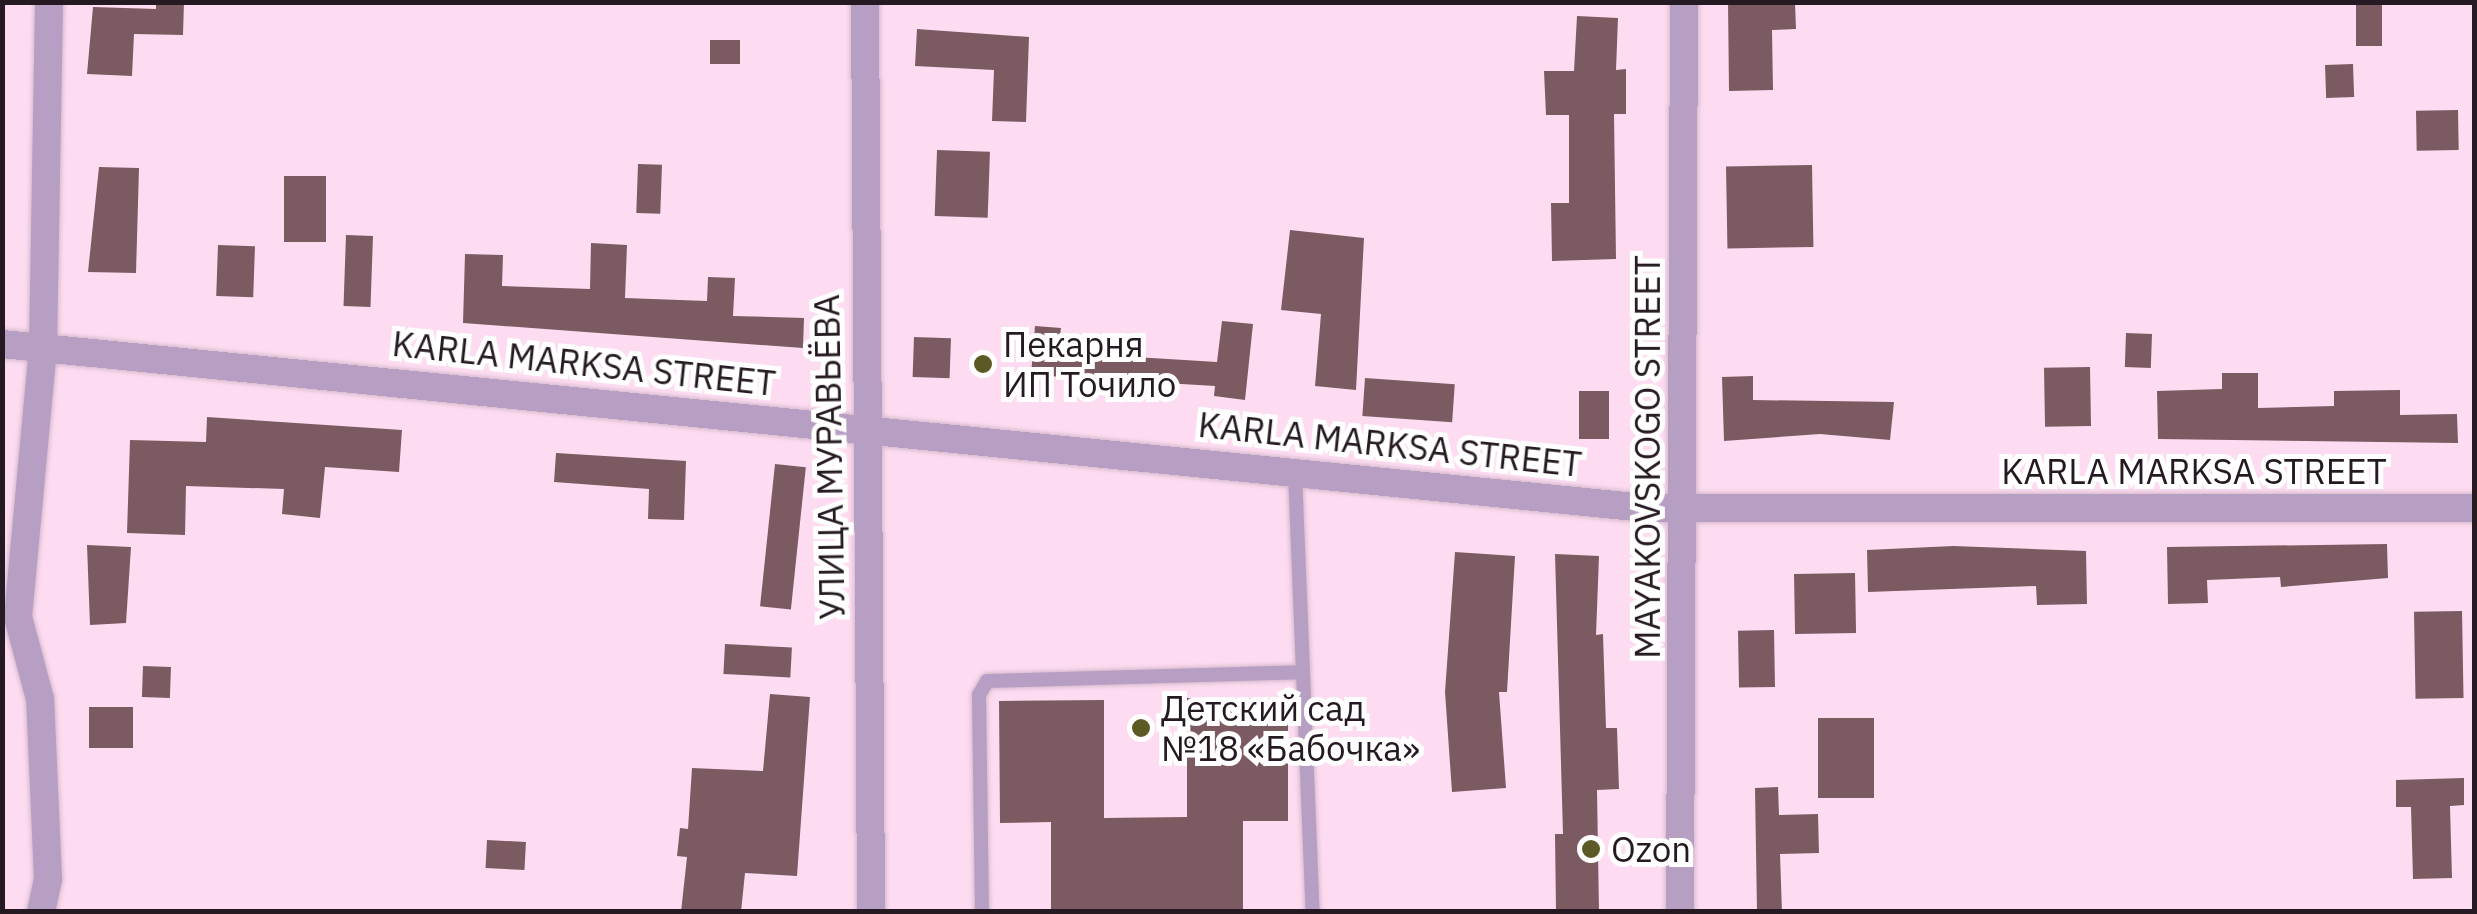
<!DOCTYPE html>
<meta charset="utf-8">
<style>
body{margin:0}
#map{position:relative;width:2477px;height:914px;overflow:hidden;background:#fddcf1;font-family:"IBM Plex Sans",sans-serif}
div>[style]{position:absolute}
.building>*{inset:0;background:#7c5a62;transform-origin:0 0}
.roads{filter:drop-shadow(0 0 2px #d6b9cc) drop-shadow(0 0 2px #d6b9cc)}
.service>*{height:14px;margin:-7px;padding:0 7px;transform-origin:7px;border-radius:7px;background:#b79fc4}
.minor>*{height:28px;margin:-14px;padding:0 14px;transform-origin:14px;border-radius:14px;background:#b79fc4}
.dots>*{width:28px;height:28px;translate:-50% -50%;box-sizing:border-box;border:5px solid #fff;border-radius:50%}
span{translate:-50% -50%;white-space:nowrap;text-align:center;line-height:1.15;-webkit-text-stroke:10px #fff;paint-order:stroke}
.poi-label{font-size:35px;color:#251a21}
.left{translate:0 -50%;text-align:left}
.street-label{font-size:35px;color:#251a21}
.frame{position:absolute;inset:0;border:5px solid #251a21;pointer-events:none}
</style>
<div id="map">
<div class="building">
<div style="clip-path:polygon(156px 2px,184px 2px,183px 35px,134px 34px,132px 76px,87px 74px,93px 7px,156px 9px)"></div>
<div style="clip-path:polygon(1728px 2px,1795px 2px,1796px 29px,1772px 30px,1773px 90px,1729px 91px)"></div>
<div style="left:2382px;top:4px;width:42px;height:26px;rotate:90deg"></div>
<div style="clip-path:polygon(1577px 16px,1618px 18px,1616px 70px,1626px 69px,1626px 114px,1614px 114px,1616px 259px,1552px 261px,1551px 203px,1569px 203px,1569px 115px,1546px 115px,1544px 71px,1574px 71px)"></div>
<div style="clip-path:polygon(917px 29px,1029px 37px,1026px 122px,992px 121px,994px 70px,915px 66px)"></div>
<div style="left:710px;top:40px;width:30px;height:24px"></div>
<div style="left:2353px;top:64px;width:33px;height:28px;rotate:88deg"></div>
<div style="left:2458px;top:110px;width:40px;height:42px;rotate:89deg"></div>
<div style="left:937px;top:150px;width:53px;height:66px;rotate:2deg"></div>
<div style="left:638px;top:164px;width:24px;height:49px;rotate:2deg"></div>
<div style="left:1812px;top:165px;width:82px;height:86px;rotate:89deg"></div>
<div style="clip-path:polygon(99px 167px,139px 168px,136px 273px,88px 272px)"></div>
<div style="left:284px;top:176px;width:42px;height:66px"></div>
<div style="clip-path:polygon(1290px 230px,1364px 238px,1356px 390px,1315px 386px,1321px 314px,1281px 310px)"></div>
<div style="left:346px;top:235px;width:27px;height:71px;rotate:2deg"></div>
<div style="clip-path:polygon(591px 243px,627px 245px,625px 298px,707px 301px,708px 277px,735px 278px,733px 316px,804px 318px,803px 348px,463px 323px,465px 254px,503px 255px,502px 286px,590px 289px)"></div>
<div style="left:218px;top:245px;width:37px;height:51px;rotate:2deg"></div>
<div style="clip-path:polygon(1222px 321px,1253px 324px,1245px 400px,1214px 396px,1215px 386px,1031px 375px,1035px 326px,1061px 328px,1059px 343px,1119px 346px,1119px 356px,1217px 362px)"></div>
<div style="left:2126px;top:333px;width:26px;height:34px;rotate:2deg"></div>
<div style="left:914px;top:337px;width:37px;height:40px;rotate:2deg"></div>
<div style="left:2090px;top:367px;width:59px;height:46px;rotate:89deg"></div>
<div style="clip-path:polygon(2222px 373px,2258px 373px,2258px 408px,2334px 406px,2334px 391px,2400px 390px,2400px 415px,2457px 414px,2458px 443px,2158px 439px,2157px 391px,2222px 389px)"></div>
<div style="clip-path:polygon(1753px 376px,1753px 400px,1894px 402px,1890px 440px,1820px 434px,1724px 441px,1722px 377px)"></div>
<div style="left:1365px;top:378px;width:90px;height:38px;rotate:4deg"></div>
<div style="left:1579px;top:391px;width:30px;height:48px"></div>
<div style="clip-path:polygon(207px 417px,402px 430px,399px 472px,325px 467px,320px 518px,282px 514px,284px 489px,186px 486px,185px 535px,127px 533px,130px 440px,206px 442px)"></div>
<div style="clip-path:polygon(556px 453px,686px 461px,684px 520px,648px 519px,649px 489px,554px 482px)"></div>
<div style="left:775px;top:464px;width:31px;height:143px;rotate:6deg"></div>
<div style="clip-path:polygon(2387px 544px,2388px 578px,2281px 587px,2280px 577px,2207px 580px,2208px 603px,2168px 604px,2167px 547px)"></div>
<div style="clip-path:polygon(87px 545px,131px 547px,126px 623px,90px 625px)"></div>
<div style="clip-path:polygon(1953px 546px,2086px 551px,2087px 604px,2037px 605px,2036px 586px,1868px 592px,1867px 550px)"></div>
<div style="clip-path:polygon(1455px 552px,1515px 556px,1507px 692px,1499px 692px,1506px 788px,1452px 792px,1445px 692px)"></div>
<div style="clip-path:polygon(1555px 554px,1599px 556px,1596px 635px,1603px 634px,1606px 728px,1617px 728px,1619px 789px,1597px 790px,1599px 912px,1556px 912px,1555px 834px,1563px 834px)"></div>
<div style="left:1855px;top:573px;width:60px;height:61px;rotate:89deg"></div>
<div style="left:2462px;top:611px;width:87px;height:48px;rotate:89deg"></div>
<div style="left:1774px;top:630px;width:57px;height:36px;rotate:89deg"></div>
<div style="left:725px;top:644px;width:67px;height:30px;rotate:3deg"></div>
<div style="left:143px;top:666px;width:28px;height:31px;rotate:2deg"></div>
<div style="clip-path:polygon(770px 694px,810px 697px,797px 876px,745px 873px,741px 912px,681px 912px,687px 857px,677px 856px,680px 828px,688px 829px,692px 768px,763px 771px)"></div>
<div style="clip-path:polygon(1187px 698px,1288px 698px,1288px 821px,1243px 821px,1243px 912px,1051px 912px,1051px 822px,1000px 823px,999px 701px,1104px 700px,1104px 818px,1187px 817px)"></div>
<div style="left:89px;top:707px;width:44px;height:41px"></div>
<div style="left:1818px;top:718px;width:56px;height:80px"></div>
<div style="clip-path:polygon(2464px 778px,2464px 805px,2450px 806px,2452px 878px,2413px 879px,2411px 807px,2396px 807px,2396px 780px)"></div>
<div style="clip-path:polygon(1778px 787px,1779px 815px,1818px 814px,1819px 853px,1780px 854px,1782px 912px,1757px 912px,1755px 788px)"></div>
<div style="left:487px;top:840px;width:39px;height:28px;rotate:3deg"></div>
</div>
<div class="roads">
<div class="service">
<div style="left:1295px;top:473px;width:439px;rotate:87.7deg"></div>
<div style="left:982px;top:912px;width:217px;rotate:-90.8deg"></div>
<div style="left:979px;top:695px;width:16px;rotate:-60deg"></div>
<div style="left:987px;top:681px;width:316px;rotate:-1.6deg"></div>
</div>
<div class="minor">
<div style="left:865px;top:2px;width:910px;rotate:89.62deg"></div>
<div style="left:2px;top:344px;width:1650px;rotate:5.7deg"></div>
<div style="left:1644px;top:508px;width:830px"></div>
<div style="left:41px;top:912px;width:34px;rotate:-78deg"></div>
<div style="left:48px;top:879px;width:180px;rotate:-92.5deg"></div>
<div style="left:40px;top:699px;width:85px;rotate:-105deg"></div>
<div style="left:18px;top:617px;width:270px;rotate:-84.7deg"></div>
<div style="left:43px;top:348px;width:346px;rotate:-89deg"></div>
<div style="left:1680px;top:912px;width:910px;rotate:-89.75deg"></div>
</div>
</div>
<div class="dots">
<div style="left:983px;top:364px;background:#5d5925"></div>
<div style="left:1141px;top:728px;background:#5d5925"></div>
<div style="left:1591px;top:849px;background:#5d5925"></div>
</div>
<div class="poi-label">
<span class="left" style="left:1003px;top:364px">Пекарня<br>ИП Точило</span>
<span class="left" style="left:1161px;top:728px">Детский сад<br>№18 «Бабочка»</span>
<span class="left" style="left:1611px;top:849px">Ozon</span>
</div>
<div class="street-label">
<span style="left:584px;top:363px;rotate:6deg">KARLA MARKSA STREET</span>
<span style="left:1390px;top:444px;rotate:6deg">KARLA MARKSA STREET</span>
<span style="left:829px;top:457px;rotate:-91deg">УЛИЦА МУРАВЬЁВА</span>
<span style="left:1647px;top:457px;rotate:-90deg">MAYAKOVSKOGO STREET</span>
<span style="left:2194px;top:471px">KARLA MARKSA STREET</span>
</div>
<div class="frame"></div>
</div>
